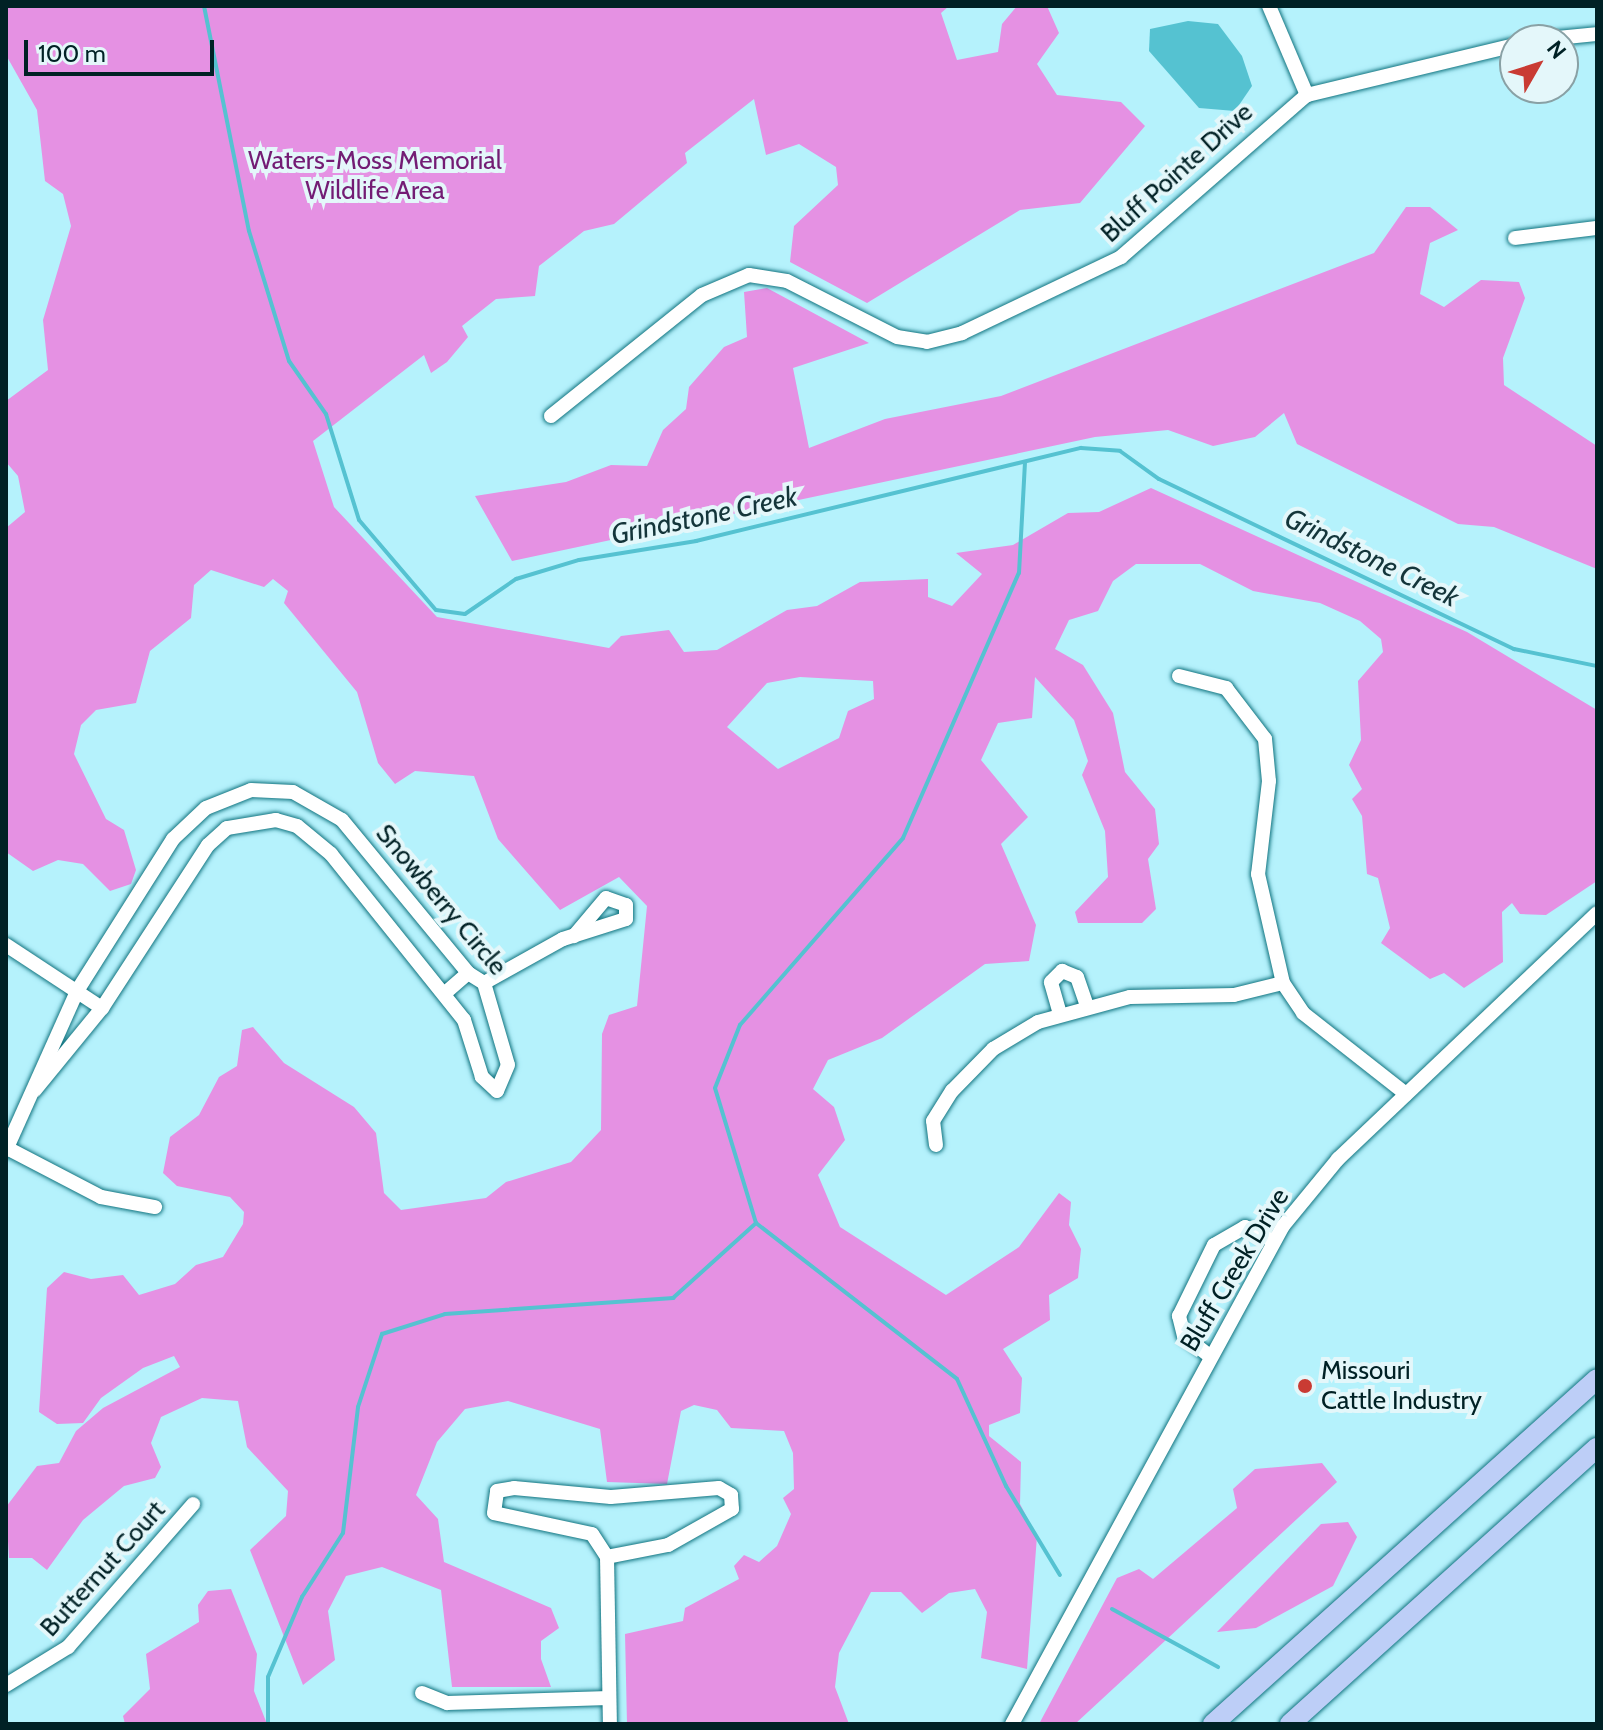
<!DOCTYPE html>
<style>
body{margin:0}
#map{position:relative;width:1603px;height:1730px;overflow:hidden;background:#b5f2fc;font-family:Cabin,sans-serif}
div>[style]{position:absolute}
.green>*{inset:0;background:#e591e3}
.water>*{inset:0;background:#55c2d1}
.stream>*{height:4px;margin:-2px;padding:0 2px;transform-origin:2px;border-radius:2px;background:#55c2d1}
.roads{filter:drop-shadow(0 0 2px #117480) drop-shadow(0 0 2px #117480)}
.minor>*{height:14px;margin:-7px;padding:0 7px;transform-origin:7px;border-radius:7px;background:#fff}
.highway>*{height:20px;margin:-10px;padding:0 10px;transform-origin:10px;border-radius:10px;background:#bdcef7}
.dots>*{width:22px;height:22px;translate:-50% -50%;box-sizing:border-box;border:4px solid #e4f7fa;border-radius:50%}
span{translate:-50% -50%;white-space:nowrap;text-align:center;line-height:1.15;-webkit-text-stroke:8px #e4f7fa;paint-order:stroke}
.park-label{font-size:26px;color:#731c74}
.street-label{font-size:26px;color:#002125}
.poi-label{font-size:26px;color:#002125}
.left{translate:0 -50%;text-align:left}
.water-label{font-size:28px;color:#14353a;font-style:italic}
.frame{position:absolute;inset:0;border:8px solid #002125;pointer-events:none}
.north{position:absolute;left:1499px;top:24px;width:80px;height:80px;box-sizing:border-box;background:#e4f7fa;border:2px solid #89a1a5;border-radius:50%;rotate:51deg;font-size:22px;font-weight:700;line-height:32px;text-align:center;color:#002125}
.north::after{content:'';display:block;margin:auto;width:28px;height:36px;background:#c93b33;clip-path:polygon(50% 0,100% 100%,50% 72%,0 100%)}
.scale{position:absolute;left:24px;top:40px;width:190px;height:36px;box-sizing:border-box;border:4px solid #002125;border-top:0;padding-left:10px;font-size:24px;line-height:28px;white-space:nowrap;color:#002125;-webkit-text-stroke:6px #e4f7fa;paint-order:stroke}
</style>
<div id="map">
<div class="green">
<div style="clip-path:polygon(evenodd,6px 6px,949px 6px,941px 13px,957px 60px,998px 52px,1002px 24px,1017px 6px,1047px 6px,1059px 33px,1037px 64px,1057px 95px,1121px 102px,1145px 126px,1080px 203px,1020px 210px,867px 303px,790px 262px,794px 226px,838px 185px,836px 167px,799px 144px,766px 155px,754px 99px,685px 153px,687px 163px,614px 224px,584px 231px,539px 266px,535px 296px,496px 299px,462px 326px,468px 337px,447px 362px,431px 373px,424px 355px,313px 441px,334px 507px,437px 617px,609px 648px,621px 636px,669px 630px,684px 652px,717px 650px,787px 610px,817px 606px,860px 582px,928px 579px,928px 597px,952px 606px,982px 574px,956px 553px,1013px 545px,1068px 513px,1099px 512px,1151px 488px,1467px 632px,1597px 710px,1597px 881px,1546px 915px,1520px 914px,1512px 903px,1502px 912px,1503px 962px,1464px 988px,1444px 973px,1430px 979px,1381px 943px,1390px 928px,1378px 878px,1367px 874px,1362px 816px,1352px 799px,1362px 789px,1349px 765px,1361px 740px,1358px 681px,1383px 652px,1381px 639px,1360px 621px,1320px 603px,1253px 591px,1200px 564px,1136px 564px,1113px 581px,1098px 611px,1069px 620px,1055px 649px,1083px 665px,1113px 713px,1125px 772px,1155px 809px,1159px 844px,1148px 859px,1156px 909px,1142px 923px,1078px 923px,1075px 912px,1108px 877px,1105px 831px,1082px 775px,1088px 761px,1074px 720px,1035px 677px,1032px 718px,998px 723px,981px 760px,1028px 817px,1001px 844px,1036px 925px,1029px 961px,985px 964px,882px 1038px,828px 1060px,813px 1089px,834px 1107px,845px 1140px,818px 1175px,840px 1227px,946px 1295px,1019px 1247px,1059px 1193px,1071px 1202px,1069px 1225px,1081px 1249px,1078px 1278px,1049px 1295px,1050px 1320px,1003px 1349px,1022px 1378px,1020px 1413px,989px 1425px,989px 1436px,1021px 1462px,1020px 1504px,1037px 1536px,1027px 1669px,981px 1658px,987px 1612px,975px 1589px,949px 1593px,922px 1613px,901px 1592px,871px 1592px,839px 1653px,835px 1687px,849px 1724px,627px 1724px,625px 1634px,683px 1621px,685px 1608px,739px 1579px,734px 1566px,744px 1555px,759px 1562px,777px 1546px,791px 1514px,783px 1498px,794px 1489px,793px 1453px,784px 1431px,731px 1428px,717px 1410px,694px 1405px,681px 1411px,667px 1484px,607px 1482px,600px 1429px,508px 1401px,465px 1409px,437px 1442px,416px 1495px,438px 1519px,444px 1562px,551px 1608px,559px 1628px,541px 1641px,541px 1659px,551px 1687px,452px 1687px,441px 1590px,382px 1567px,346px 1576px,328px 1611px,335px 1660px,303px 1685px,250px 1550px,286px 1516px,288px 1491px,247px 1447px,238px 1401px,202px 1398px,161px 1417px,151px 1443px,161px 1467px,155px 1478px,124px 1486px,83px 1520px,47px 1570px,32px 1558px,9px 1558px,6px 1507px,37px 1466px,59px 1463px,76px 1431px,103px 1408px,180px 1367px,174px 1356px,143px 1368px,101px 1398px,83px 1423px,57px 1424px,39px 1412px,47px 1288px,64px 1272px,91px 1279px,123px 1275px,139px 1295px,175px 1284px,196px 1265px,223px 1257px,243px 1224px,244px 1212px,230px 1197px,177px 1186px,163px 1173px,170px 1137px,199px 1115px,219px 1077px,237px 1066px,242px 1030px,253px 1027px,284px 1063px,354px 1107px,376px 1133px,384px 1193px,401px 1210px,486px 1198px,506px 1182px,571px 1162px,601px 1130px,602px 1034px,609px 1015px,637px 1006px,647px 906px,619px 877px,560px 910px,498px 839px,474px 776px,415px 771px,395px 784px,378px 763px,357px 692px,284px 603px,288px 591px,273px 579px,264px 587px,211px 570px,194px 585px,191px 618px,150px 651px,136px 703px,96px 710px,81px 725px,74px 754px,106px 819px,124px 830px,136px 870px,131px 884px,110px 891px,83px 864px,58px 860px,33px 871px,6px 852px,6px 528px,25px 512px,18px 476px,6px 462px,6px 401px,48px 370px,43px 320px,71px 226px,63px 194px,45px 181px,37px 110px,6px 55px,6px 6px,800px 677px,873px 681px,874px 699px,848px 711px,839px 738px,778px 769px,727px 727px,767px 683px,800px 677px)"></div>
<div style="clip-path:polygon(1406px 207px,1430px 207px,1458px 230px,1430px 243px,1420px 294px,1444px 307px,1481px 280px,1519px 282px,1525px 298px,1503px 358px,1504px 385px,1597px 446px,1597px 569px,1494px 527px,1458px 524px,1297px 444px,1284px 413px,1255px 437px,1213px 446px,1168px 430px,1095px 437px,512px 561px,475px 496px,566px 482px,611px 465px,647px 466px,663px 430px,686px 409px,689px 387px,724px 347px,747px 337px,744px 292px,767px 288px,869px 343px,793px 368px,809px 448px,885px 419px,1001px 396px,1374px 253px)"></div>
<div style="clip-path:polygon(1322px 1463px,1337px 1482px,1075px 1724px,1039px 1724px,1117px 1578px,1139px 1569px,1153px 1579px,1237px 1508px,1233px 1489px,1255px 1469px)"></div>
<div style="clip-path:polygon(1348px 1522px,1357px 1537px,1333px 1586px,1256px 1628px,1217px 1632px,1321px 1524px)"></div>
<div style="clip-path:polygon(231px 1589px,257px 1654px,254px 1691px,267px 1724px,125px 1724px,123px 1716px,150px 1689px,146px 1654px,199px 1622px,198px 1605px,208px 1591px)"></div>
</div>
<div class="water">
<div style="clip-path:polygon(1188px 21px,1218px 24px,1242px 56px,1252px 86px,1235px 111px,1199px 108px,1149px 51px,1150px 29px)"></div>
</div>
<div class="stream">
<div style="left:204px;top:6px;width:229px;rotate:78.7deg"></div>
<div style="left:249px;top:231px;width:136px;rotate:72.9deg"></div>
<div style="left:289px;top:361px;width:65px;rotate:55.1deg"></div>
<div style="left:326px;top:414px;width:111px;rotate:72.7deg"></div>
<div style="left:359px;top:520px;width:118px;rotate:49.5deg"></div>
<div style="left:436px;top:610px;width:29px;rotate:8deg"></div>
<div style="left:465px;top:614px;width:62px;rotate:-34.5deg"></div>
<div style="left:516px;top:579px;width:66px;rotate:-16.8deg"></div>
<div style="left:579px;top:560px;width:119px;rotate:-9.2deg"></div>
<div style="left:696px;top:541px;width:396px;rotate:-13.6deg"></div>
<div style="left:1081px;top:448px;width:39px;rotate:4deg"></div>
<div style="left:1120px;top:451px;width:48px;rotate:35.7deg"></div>
<div style="left:1159px;top:479px;width:394px;rotate:25.6deg"></div>
<div style="left:1514px;top:649px;width:85px;rotate:11.6deg"></div>
<div style="left:756px;top:1223px;width:254px;rotate:37.8deg"></div>
<div style="left:957px;top:1379px;width:118px;rotate:65.4deg"></div>
<div style="left:1006px;top:1486px;width:104px;rotate:58.8deg"></div>
<div style="left:1112px;top:1609px;width:121px;rotate:28.7deg"></div>
<div style="left:268px;top:1724px;width:47px;rotate:-90deg"></div>
<div style="left:268px;top:1677px;width:87px;rotate:-67deg"></div>
<div style="left:302px;top:1597px;width:76px;rotate:-57.4deg"></div>
<div style="left:343px;top:1533px;width:127px;rotate:-83.2deg"></div>
<div style="left:358px;top:1407px;width:77px;rotate:-71.8deg"></div>
<div style="left:382px;top:1334px;width:66px;rotate:-17.6deg"></div>
<div style="left:445px;top:1314px;width:229px;rotate:-4deg"></div>
<div style="left:673px;top:1298px;width:112px;rotate:-42.1deg"></div>
<div style="left:756px;top:1223px;width:141px;rotate:-106.9deg"></div>
<div style="left:715px;top:1088px;width:68px;rotate:-68.4deg"></div>
<div style="left:740px;top:1025px;width:248px;rotate:-48.9deg"></div>
<div style="left:903px;top:838px;width:289px;rotate:-66.4deg"></div>
<div style="left:1019px;top:573px;width:110px;rotate:-86.9deg"></div>
</div>
<div class="roads">
<div class="minor">
<div style="left:1269px;top:6px;width:97px;rotate:66.9deg"></div>
<div style="left:1536px;top:40px;width:61px;rotate:-5.6deg"></div>
<div style="left:1515px;top:238px;width:83px;rotate:-7deg"></div>
<div style="left:551px;top:416px;width:193px;rotate:-38.7deg"></div>
<div style="left:702px;top:295px;width:51px;rotate:-23.1deg"></div>
<div style="left:749px;top:275px;width:38px;rotate:9deg"></div>
<div style="left:787px;top:281px;width:123px;rotate:27deg"></div>
<div style="left:897px;top:337px;width:30px;rotate:9deg"></div>
<div style="left:927px;top:342px;width:36px;rotate:-14deg"></div>
<div style="left:962px;top:333px;width:176px;rotate:-25.5deg"></div>
<div style="left:1121px;top:257px;width:247px;rotate:-41.1deg"></div>
<div style="left:1307px;top:95px;width:214px;rotate:-13.5deg"></div>
<div style="left:1179px;top:676px;width:49px;rotate:14.3deg"></div>
<div style="left:1226px;top:688px;width:64px;rotate:52.6deg"></div>
<div style="left:1265px;top:739px;width:42px;rotate:84.6deg"></div>
<div style="left:1269px;top:781px;width:94px;rotate:96.7deg"></div>
<div style="left:1258px;top:874px;width:112px;rotate:77.1deg"></div>
<div style="left:1283px;top:983px;width:36px;rotate:56deg"></div>
<div style="left:1303px;top:1013px;width:131px;rotate:38.2deg"></div>
<div style="left:6px;top:945px;width:115px;rotate:33.3deg"></div>
<div style="left:484px;top:983px;width:90px;rotate:-29.1deg"></div>
<div style="left:563px;top:939px;width:66px;rotate:-17.6deg"></div>
<div style="left:626px;top:919px;width:14px;rotate:-90deg"></div>
<div style="left:626px;top:905px;width:21px;rotate:-161deg"></div>
<div style="left:606px;top:898px;width:50px;rotate:130.1deg"></div>
<div style="left:444px;top:994px;width:32px;rotate:-41deg"></div>
<div style="left:1060px;top:1014px;width:33px;rotate:-106deg"></div>
<div style="left:1051px;top:982px;width:16px;rotate:-45deg"></div>
<div style="left:1062px;top:971px;width:16px;rotate:22deg"></div>
<div style="left:1077px;top:977px;width:31px;rotate:71deg"></div>
<div style="left:936px;top:1145px;width:24px;rotate:-97deg"></div>
<div style="left:933px;top:1121px;width:36px;rotate:-58deg"></div>
<div style="left:952px;top:1091px;width:59px;rotate:-45.7deg"></div>
<div style="left:993px;top:1049px;width:52px;rotate:-31deg"></div>
<div style="left:1038px;top:1022px;width:95px;rotate:-15.2deg"></div>
<div style="left:1130px;top:997px;width:104px;rotate:-1.1deg"></div>
<div style="left:1234px;top:995px;width:50px;rotate:-13.8deg"></div>
<div style="left:7px;top:1148px;width:106px;rotate:27.5deg"></div>
<div style="left:101px;top:1197px;width:55px;rotate:10.5deg"></div>
<div style="left:6px;top:1150px;width:174px;rotate:-65.9deg"></div>
<div style="left:77px;top:991px;width:180px;rotate:-57.7deg"></div>
<div style="left:173px;top:839px;width:45px;rotate:-43.2deg"></div>
<div style="left:206px;top:808px;width:48px;rotate:-21.8deg"></div>
<div style="left:251px;top:790px;width:42px;rotate:2.7deg"></div>
<div style="left:293px;top:792px;width:56px;rotate:29.7deg"></div>
<div style="left:342px;top:820px;width:198px;rotate:50.5deg"></div>
<div style="left:468px;top:973px;width:19px;rotate:32deg"></div>
<div style="left:484px;top:983px;width:85px;rotate:73.7deg"></div>
<div style="left:508px;top:1065px;width:28px;rotate:113deg"></div>
<div style="left:497px;top:1091px;width:21px;rotate:-137deg"></div>
<div style="left:482px;top:1077px;width:60px;rotate:-107.5deg"></div>
<div style="left:464px;top:1020px;width:213px;rotate:-128.7deg"></div>
<div style="left:331px;top:854px;width:44px;rotate:-140.5deg"></div>
<div style="left:297px;top:826px;width:22px;rotate:-164deg"></div>
<div style="left:276px;top:820px;width:50px;rotate:170.7deg"></div>
<div style="left:227px;top:828px;width:25px;rotate:138deg"></div>
<div style="left:208px;top:845px;width:194px;rotate:123deg"></div>
<div style="left:102px;top:1008px;width:106px;rotate:129.3deg"></div>
<div style="left:1211px;top:1357px;width:34px;rotate:-142deg"></div>
<div style="left:1184px;top:1336px;width:21px;rotate:-104deg"></div>
<div style="left:1179px;top:1316px;width:79px;rotate:-63.8deg"></div>
<div style="left:1214px;top:1245px;width:36px;rotate:-30deg"></div>
<div style="left:1245px;top:1227px;width:32px;rotate:26deg"></div>
<div style="left:514px;top:1488px;width:97px;rotate:5.3deg"></div>
<div style="left:611px;top:1497px;width:108px;rotate:-4.8deg"></div>
<div style="left:719px;top:1488px;width:14px;rotate:30deg"></div>
<div style="left:731px;top:1495px;width:14px;rotate:86deg"></div>
<div style="left:732px;top:1509px;width:73px;rotate:150.6deg"></div>
<div style="left:668px;top:1545px;width:62px;rotate:168.9deg"></div>
<div style="left:607px;top:1557px;width:27px;rotate:-123deg"></div>
<div style="left:592px;top:1534px;width:100px;rotate:-167.9deg"></div>
<div style="left:494px;top:1513px;width:22px;rotate:-82deg"></div>
<div style="left:497px;top:1491px;width:17px;rotate:-10deg"></div>
<div style="left:607px;top:1557px;width:167px;rotate:89deg"></div>
<div style="left:6px;top:1685px;width:73px;rotate:-31.5deg"></div>
<div style="left:68px;top:1647px;width:190px;rotate:-48.8deg"></div>
<div style="left:422px;top:1693px;width:27px;rotate:22deg"></div>
<div style="left:447px;top:1703px;width:162px;rotate:-1.8deg"></div>
<div style="left:1012px;top:1724px;width:567px;rotate:-61.45deg"></div>
<div style="left:1283px;top:1226px;width:87px;rotate:-50.6deg"></div>
<div style="left:1338px;top:1159px;width:357px;rotate:-43.5deg"></div>
</div>
<div class="highway">
<div style="left:1213px;top:1724px;width:516px;rotate:-41.94deg"></div>
<div style="left:1290px;top:1724px;width:413px;rotate:-42deg"></div>
</div>
</div>
<div class="dots">
<div style="left:1305px;top:1386px;background:#c93b33"></div>
</div>
<div class="park-label">
<span style="left:375px;top:176px">Waters-Moss Memorial<br>Wildlife Area</span>
</div>
<div class="street-label">
<span style="left:1177px;top:173px;rotate:-42deg">Bluff Pointe Drive</span>
<span style="left:441px;top:900px;rotate:50deg">Snowberry Circle</span>
<span style="left:1235px;top:1270px;rotate:-59deg">Bluff Creek Drive</span>
<span style="left:103px;top:1569px;rotate:-48deg">Butternut Court</span>
</div>
<div class="poi-label">
<span class="left" style="left:1321px;top:1386px">Missouri<br>Cattle Industry</span>
</div>
<div class="water-label">
<span style="left:704px;top:515px;rotate:-12deg">Grindstone Creek</span>
<span style="left:1372px;top:557px;rotate:26deg">Grindstone Creek</span>
</div>
<div class="frame"></div>
<div class="north">N</div>
<div class="scale">100 m</div>
</div>
